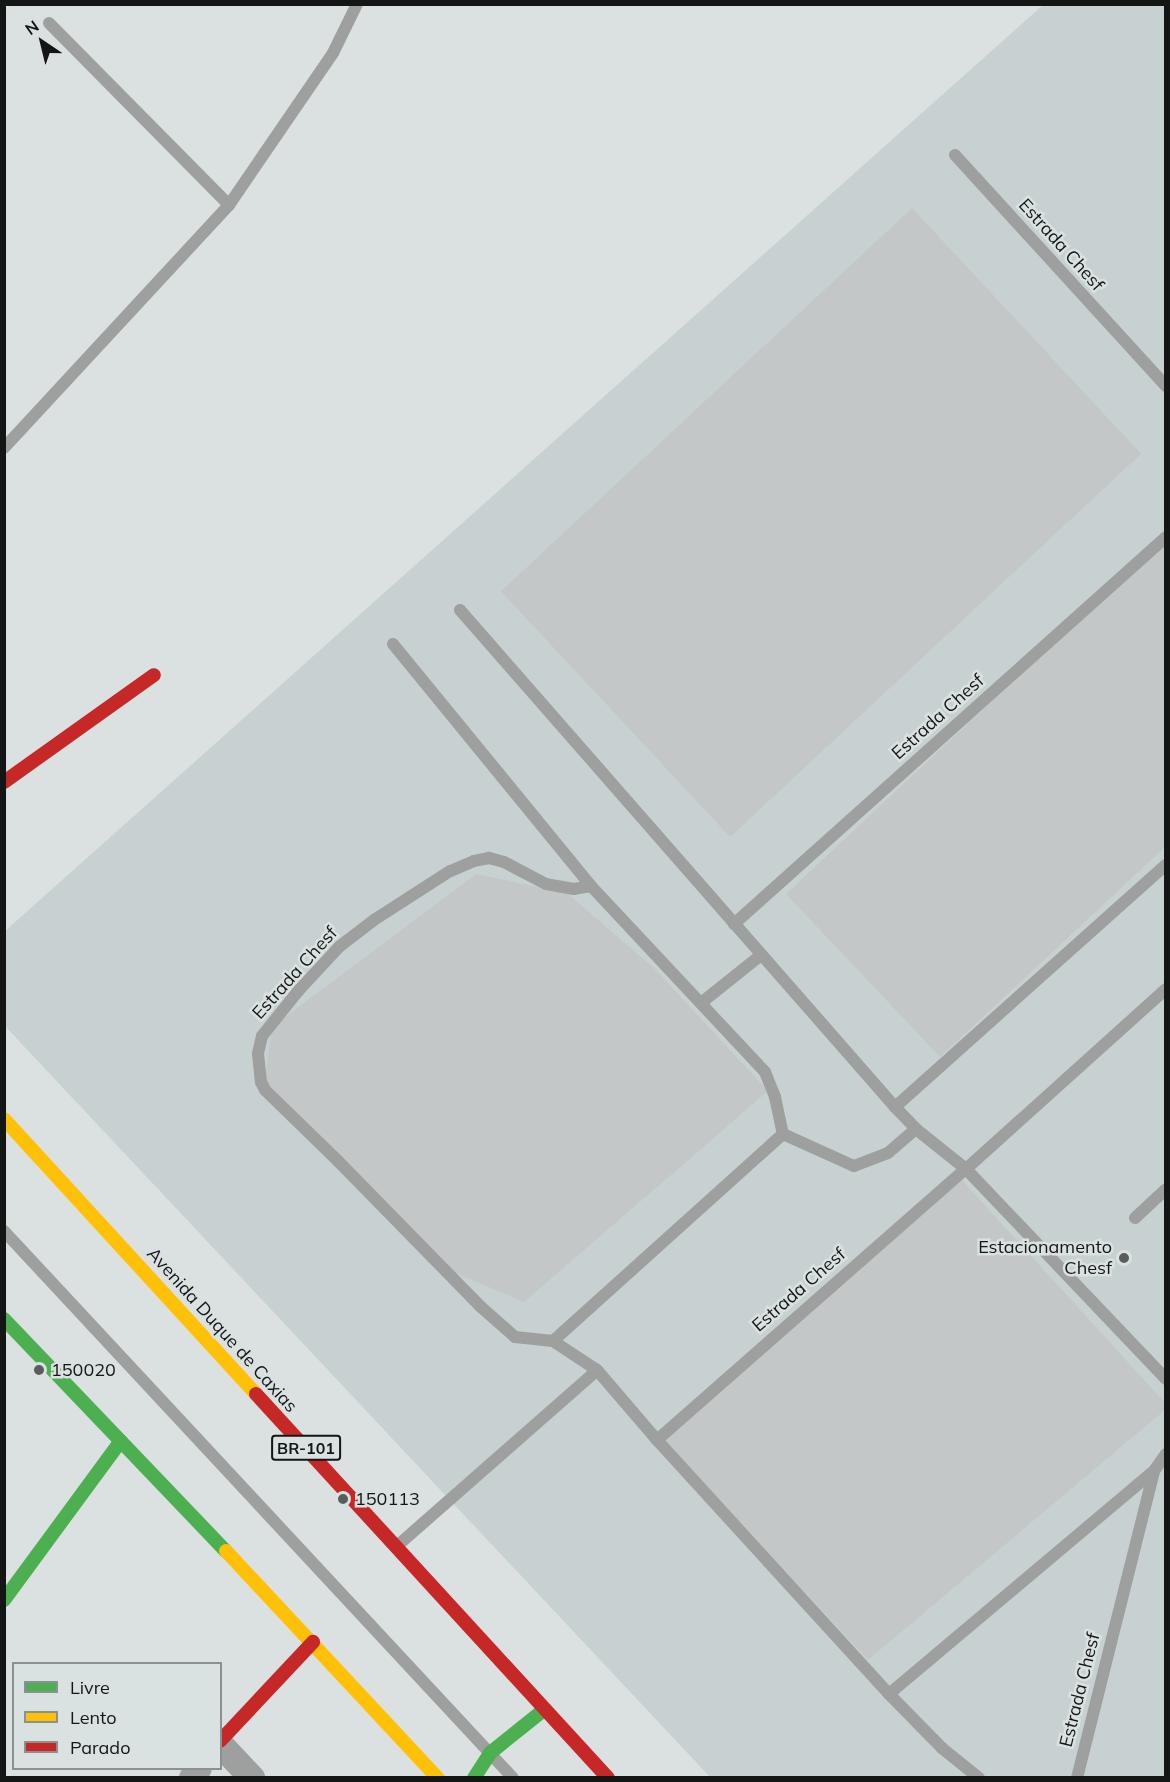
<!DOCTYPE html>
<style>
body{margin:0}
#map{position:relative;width:1170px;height:1782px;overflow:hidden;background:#dbe0e0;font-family:Mulish,sans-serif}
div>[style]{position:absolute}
.built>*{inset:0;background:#c7d1d1}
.building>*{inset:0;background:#c3c7c7;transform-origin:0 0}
.lane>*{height:12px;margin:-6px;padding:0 6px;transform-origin:6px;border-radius:6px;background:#9e9f9f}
.street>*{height:26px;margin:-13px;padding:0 13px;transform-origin:13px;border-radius:13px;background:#9e9f9f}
.fast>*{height:14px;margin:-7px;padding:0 7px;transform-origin:7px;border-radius:7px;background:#4caf50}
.slow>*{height:14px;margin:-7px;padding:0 7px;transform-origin:7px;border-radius:7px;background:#ffc107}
.jam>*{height:14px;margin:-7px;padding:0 7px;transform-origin:7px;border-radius:7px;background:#c62828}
.dots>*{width:16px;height:16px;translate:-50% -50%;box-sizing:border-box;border:3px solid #dae1e1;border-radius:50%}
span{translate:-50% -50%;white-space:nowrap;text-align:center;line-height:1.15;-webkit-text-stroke:5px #dae1e1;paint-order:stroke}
.shield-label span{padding:2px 4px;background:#dae1e1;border:2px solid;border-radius:4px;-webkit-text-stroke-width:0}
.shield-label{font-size:16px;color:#141616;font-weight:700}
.street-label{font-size:18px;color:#141616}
.poi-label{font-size:18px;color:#141616}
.right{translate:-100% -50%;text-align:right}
.left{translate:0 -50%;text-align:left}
.frame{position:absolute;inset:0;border:6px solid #141616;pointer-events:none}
.legend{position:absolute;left:12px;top:1662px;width:210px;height:108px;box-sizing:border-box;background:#dae1e1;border:2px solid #8b9090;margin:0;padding:8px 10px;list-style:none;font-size:18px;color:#141616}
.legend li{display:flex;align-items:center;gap:12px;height:30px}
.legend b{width:30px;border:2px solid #8b9090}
.north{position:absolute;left:12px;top:12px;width:60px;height:60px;-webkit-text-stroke:4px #dae1e1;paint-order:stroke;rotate:325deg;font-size:16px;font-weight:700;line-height:24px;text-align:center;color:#141616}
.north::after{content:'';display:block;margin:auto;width:21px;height:27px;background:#141616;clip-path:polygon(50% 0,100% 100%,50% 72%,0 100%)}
</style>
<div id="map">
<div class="built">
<div style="clip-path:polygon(1043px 5px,1165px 5px,1165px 1777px,710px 1777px,5px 1026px,4px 932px)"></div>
</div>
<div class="building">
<div style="left:912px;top:208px;width:336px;height:562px;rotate:47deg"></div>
<div style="clip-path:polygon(1166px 538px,1166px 846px,940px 1057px,786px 894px)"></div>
<div style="clip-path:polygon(476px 874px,567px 893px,654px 968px,768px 1091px,524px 1302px,453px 1272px,264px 1088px,272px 1027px)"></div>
<div style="clip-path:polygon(960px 1178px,1166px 1404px,1166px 1409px,868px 1660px,664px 1440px)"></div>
</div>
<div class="lane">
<div style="left:49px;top:23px;width:256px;rotate:45.3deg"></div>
<div style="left:955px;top:155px;width:313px;rotate:47.6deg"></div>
<div style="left:4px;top:448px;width:331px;rotate:-47.2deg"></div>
<div style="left:229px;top:205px;width:184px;rotate:-55.6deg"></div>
<div style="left:333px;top:53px;width:55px;rotate:-63.9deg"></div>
<div style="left:460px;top:610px;width:660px;rotate:48.81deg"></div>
<div style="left:895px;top:1107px;width:30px;rotate:46deg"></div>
<div style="left:916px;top:1129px;width:64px;rotate:38.7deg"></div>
<div style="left:966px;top:1169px;width:290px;rotate:46.4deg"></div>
<div style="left:393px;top:644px;width:313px;rotate:50.7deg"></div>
<div style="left:591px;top:886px;width:255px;rotate:46.9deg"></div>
<div style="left:765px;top:1072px;width:27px;rotate:68deg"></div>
<div style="left:775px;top:1097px;width:38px;rotate:78deg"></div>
<div style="left:591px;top:886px;width:17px;rotate:170deg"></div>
<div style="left:574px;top:889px;width:28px;rotate:-170deg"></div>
<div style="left:546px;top:884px;width:47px;rotate:-152.4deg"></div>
<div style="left:504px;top:862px;width:16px;rotate:-165deg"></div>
<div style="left:489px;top:858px;width:15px;rotate:169deg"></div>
<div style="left:474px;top:861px;width:26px;rotate:157deg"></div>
<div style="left:450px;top:871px;width:90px;rotate:147.2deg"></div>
<div style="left:374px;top:920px;width:44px;rotate:142.4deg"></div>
<div style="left:339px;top:947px;width:59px;rotate:132.9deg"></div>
<div style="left:299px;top:990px;width:59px;rotate:128.8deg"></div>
<div style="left:262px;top:1036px;width:18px;rotate:103deg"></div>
<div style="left:258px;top:1054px;width:28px;rotate:84deg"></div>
<div style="left:261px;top:1082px;width:9px;rotate:63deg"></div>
<div style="left:265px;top:1090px;width:102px;rotate:44.2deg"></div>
<div style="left:338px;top:1161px;width:204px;rotate:45.6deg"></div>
<div style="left:481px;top:1307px;width:45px;rotate:41.4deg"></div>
<div style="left:515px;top:1337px;width:38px;rotate:6deg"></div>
<div style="left:553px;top:1341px;width:53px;rotate:33.4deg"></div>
<div style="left:597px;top:1370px;width:92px;rotate:49.4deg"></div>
<div style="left:657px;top:1440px;width:344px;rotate:47.6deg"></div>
<div style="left:734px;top:924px;width:580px;rotate:-41.86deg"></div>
<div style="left:701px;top:1003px;width:77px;rotate:-38.7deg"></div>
<div style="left:895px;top:1107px;width:363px;rotate:-41.8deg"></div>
<div style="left:783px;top:1134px;width:78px;rotate:24.3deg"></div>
<div style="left:854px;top:1166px;width:36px;rotate:-21deg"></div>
<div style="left:888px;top:1153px;width:37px;rotate:-41deg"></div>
<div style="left:1135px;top:1218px;width:42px;rotate:-43.1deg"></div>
<div style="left:4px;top:1231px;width:747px;rotate:47.06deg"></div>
<div style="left:553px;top:1341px;width:309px;rotate:-42deg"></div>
<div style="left:657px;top:1440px;width:411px;rotate:-41.3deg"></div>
<div style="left:966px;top:1169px;width:269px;rotate:-42deg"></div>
<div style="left:397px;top:1546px;width:266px;rotate:-41.3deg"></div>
<div style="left:979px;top:1778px;width:48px;rotate:-141deg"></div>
<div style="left:942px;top:1748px;width:76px;rotate:-134.5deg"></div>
<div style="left:889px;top:1694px;width:346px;rotate:-40.1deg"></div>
<div style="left:1154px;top:1471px;width:21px;rotate:-55deg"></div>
<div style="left:1077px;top:1778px;width:317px;rotate:-75.9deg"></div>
</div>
<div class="street">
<div style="left:220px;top:1744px;width:47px;rotate:46.7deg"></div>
<div style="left:192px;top:1778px;width:12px;rotate:-55deg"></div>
</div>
<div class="fast">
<div style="left:4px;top:1319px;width:321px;rotate:46.3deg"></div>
<div style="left:4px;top:1600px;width:197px;rotate:-53.7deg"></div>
<div style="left:474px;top:1778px;width:30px;rotate:-57deg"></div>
<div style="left:490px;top:1753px;width:70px;rotate:-38.7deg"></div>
</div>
<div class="slow">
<div style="left:4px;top:1119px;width:373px;rotate:47.5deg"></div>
<div style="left:226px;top:1551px;width:311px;rotate:47deg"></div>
</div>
<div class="jam">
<div style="left:4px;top:782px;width:184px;rotate:-35.5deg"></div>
<div style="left:256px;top:1394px;width:521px;rotate:47.49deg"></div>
<div style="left:220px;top:1741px;width:136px;rotate:-46.8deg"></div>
</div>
<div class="dots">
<div style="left:1124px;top:1258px;background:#5a5d5d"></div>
<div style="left:39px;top:1370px;background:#5a5d5d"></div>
<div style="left:343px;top:1499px;background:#5a5d5d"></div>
</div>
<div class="shield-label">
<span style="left:306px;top:1448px">BR-101</span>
</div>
<div class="street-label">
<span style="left:1061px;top:245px;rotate:48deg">Estrada Chesf</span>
<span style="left:938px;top:717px;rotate:-42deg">Estrada Chesf</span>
<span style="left:295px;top:973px;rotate:-48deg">Estrada Chesf</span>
<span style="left:799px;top:1290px;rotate:-41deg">Estrada Chesf</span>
<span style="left:222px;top:1330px;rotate:48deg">Avenida Duque de Caxias</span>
<span style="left:1080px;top:1690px;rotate:-76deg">Estrada Chesf</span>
</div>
<div class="poi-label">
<span class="right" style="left:1112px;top:1258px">Estacionamento<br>Chesf</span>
<span class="left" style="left:51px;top:1370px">150020</span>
<span class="left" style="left:355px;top:1499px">150113</span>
</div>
<div class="frame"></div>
<ul class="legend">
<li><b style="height:8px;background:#4caf50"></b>Livre</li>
<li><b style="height:8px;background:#ffc107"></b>Lento</li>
<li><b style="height:8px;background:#c62828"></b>Parado</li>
</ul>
<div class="north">N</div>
</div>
